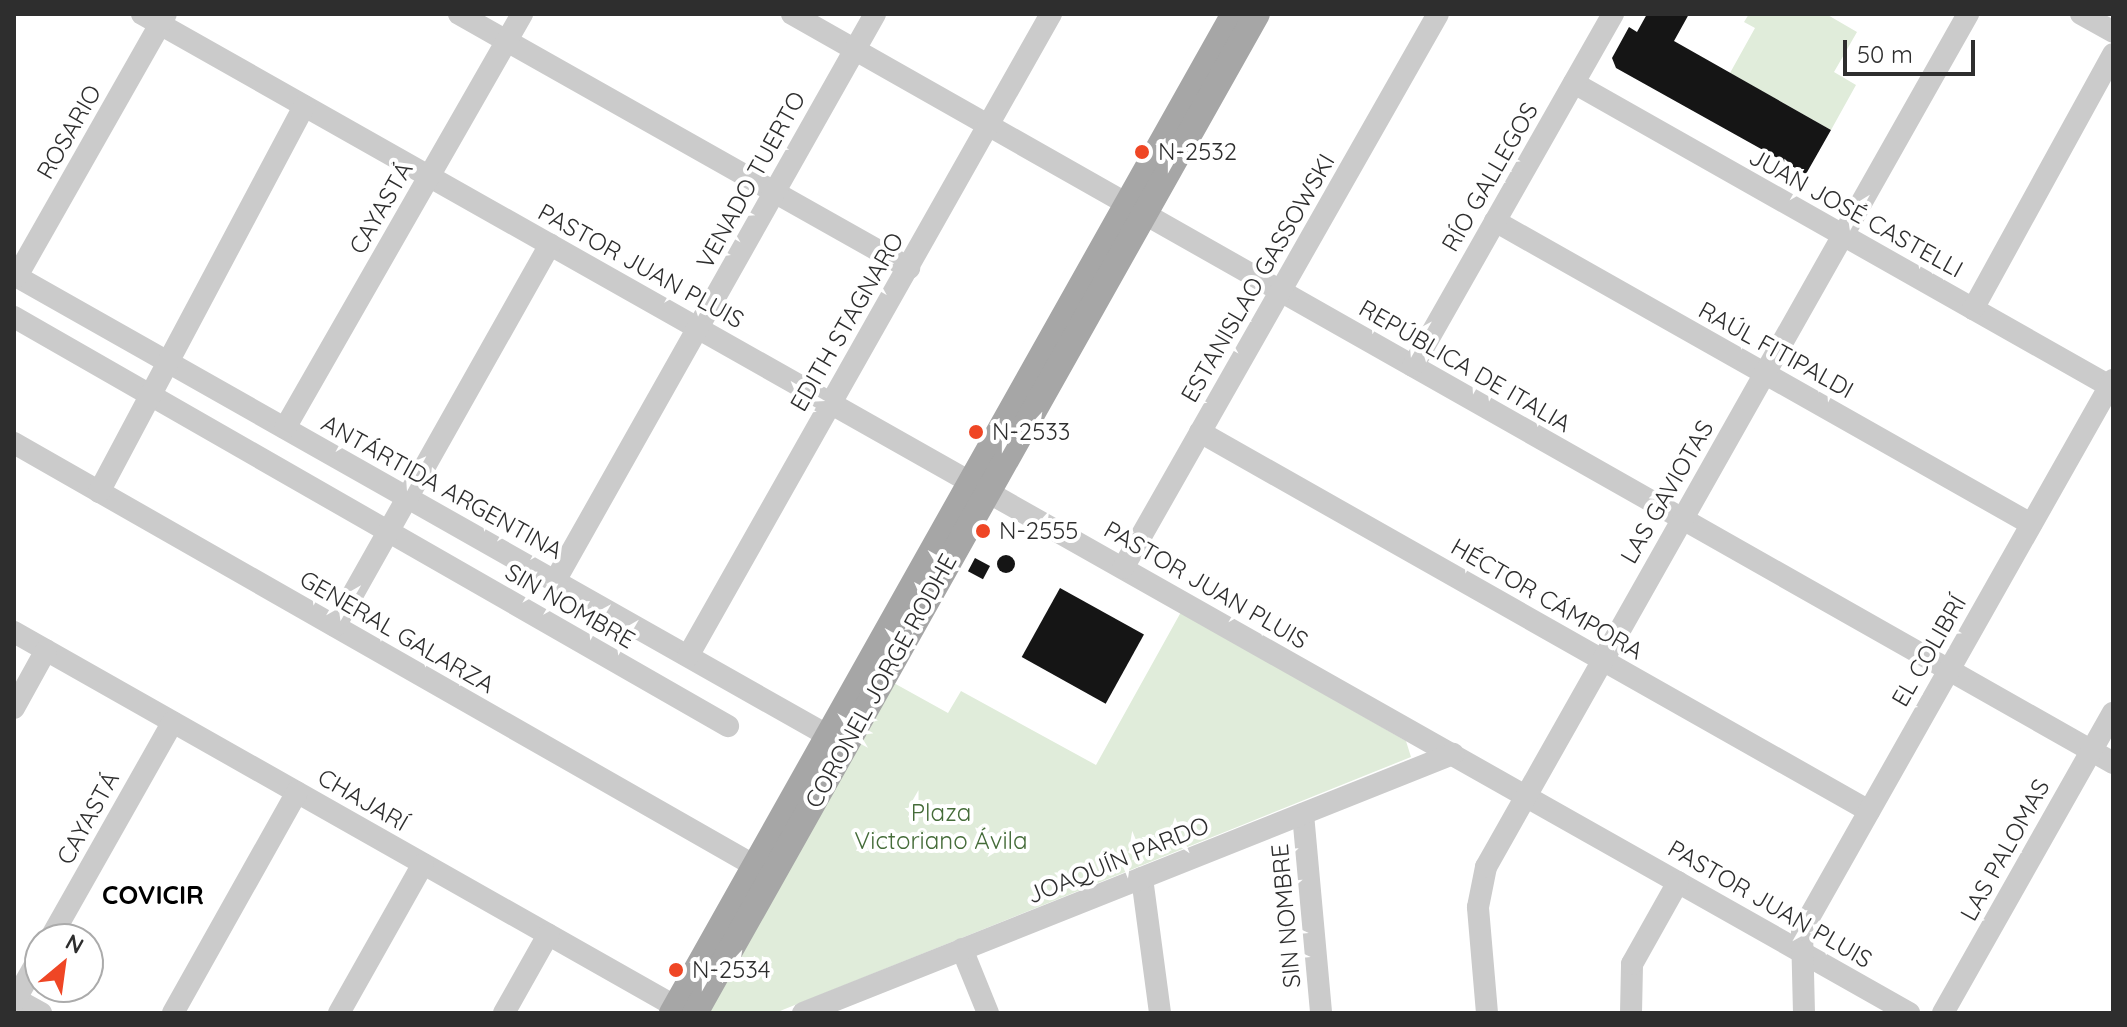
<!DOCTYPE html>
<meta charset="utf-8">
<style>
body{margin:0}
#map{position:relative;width:2127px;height:1027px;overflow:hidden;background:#fff;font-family:Quicksand,sans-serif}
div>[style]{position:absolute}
.green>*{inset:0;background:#e0ecda}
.building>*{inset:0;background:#151515;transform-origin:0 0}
.round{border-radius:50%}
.minor>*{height:22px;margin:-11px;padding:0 11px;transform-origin:11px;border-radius:11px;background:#cbcbcb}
.major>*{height:26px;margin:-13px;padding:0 13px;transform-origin:13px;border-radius:13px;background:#a6a6a6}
.dots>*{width:22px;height:22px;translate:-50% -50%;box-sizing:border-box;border:4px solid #fff;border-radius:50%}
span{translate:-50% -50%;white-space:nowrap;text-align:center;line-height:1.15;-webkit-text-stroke:8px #fff;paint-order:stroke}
.street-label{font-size:24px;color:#2e2e2e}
.poi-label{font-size:24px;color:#2e2e2e}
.left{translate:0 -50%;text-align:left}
.park-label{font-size:24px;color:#456c39}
.neighbourhood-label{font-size:26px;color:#000;font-weight:700}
.frame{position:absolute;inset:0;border:16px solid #2e2e2e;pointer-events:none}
.north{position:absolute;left:24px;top:923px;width:80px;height:80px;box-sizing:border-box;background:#fff;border:2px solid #ababab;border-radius:50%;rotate:29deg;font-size:22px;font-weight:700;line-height:32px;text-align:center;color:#2e2e2e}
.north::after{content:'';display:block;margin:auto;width:28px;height:36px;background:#ef4625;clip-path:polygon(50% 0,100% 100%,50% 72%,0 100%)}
.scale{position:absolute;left:1843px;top:40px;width:132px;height:36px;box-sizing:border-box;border:4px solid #2e2e2e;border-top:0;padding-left:10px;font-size:24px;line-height:28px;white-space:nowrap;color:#2e2e2e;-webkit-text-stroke:6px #fff;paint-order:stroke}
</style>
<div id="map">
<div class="green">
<div style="clip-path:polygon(1749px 14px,1826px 14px,1857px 32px,1834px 72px,1856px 85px,1831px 130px,1730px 73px,1755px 28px,1744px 22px)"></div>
<div style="clip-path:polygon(1181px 612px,1406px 741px,1411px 757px,775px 1013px,706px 1013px,892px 682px,948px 713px,961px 691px,1096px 765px)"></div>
</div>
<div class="building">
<div style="clip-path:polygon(1647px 14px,1689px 14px,1674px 41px,1831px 130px,1806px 174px,1616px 68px,1612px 58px,1629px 27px,1637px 32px)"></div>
<div class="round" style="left:997px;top:555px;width:18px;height:18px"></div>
<div style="left:975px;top:558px;width:17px;height:15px;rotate:28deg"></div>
<div style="left:1060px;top:588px;width:96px;height:79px;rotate:29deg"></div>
</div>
<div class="minor">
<div style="left:142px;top:14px;width:2030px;rotate:29.48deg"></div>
<div style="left:459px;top:14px;width:517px;rotate:29.44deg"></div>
<div style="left:792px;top:14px;width:1519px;rotate:29.55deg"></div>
<div style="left:2081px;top:14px;width:37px;rotate:29deg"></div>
<div style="left:1574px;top:83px;width:619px;rotate:29.5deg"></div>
<div style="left:1495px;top:221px;width:616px;rotate:29.48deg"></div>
<div style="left:14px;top:275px;width:950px;rotate:29.51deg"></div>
<div style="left:17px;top:276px;width:301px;rotate:-60.4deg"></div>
<div style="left:1973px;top:309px;width:291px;rotate:-61.2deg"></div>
<div style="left:14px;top:317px;width:823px;rotate:29.81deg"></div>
<div style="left:1413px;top:366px;width:405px;rotate:-60.4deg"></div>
<div style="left:285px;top:428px;width:477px;rotate:-60.2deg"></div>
<div style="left:1200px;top:432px;width:769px;rotate:29.53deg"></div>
<div style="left:14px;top:443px;width:853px;rotate:29.72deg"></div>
<div style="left:99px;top:492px;width:437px;rotate:-62deg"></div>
<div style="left:1123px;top:568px;width:637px;rotate:-60.38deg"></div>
<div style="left:555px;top:581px;width:651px;rotate:-60.56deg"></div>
<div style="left:335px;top:626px;width:438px;rotate:-60.6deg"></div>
<div style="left:14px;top:632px;width:773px;rotate:29.52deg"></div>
<div style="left:688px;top:656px;width:738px;rotate:-60.52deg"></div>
<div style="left:14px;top:708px;width:66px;rotate:-61.1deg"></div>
<div style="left:1303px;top:814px;width:200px;rotate:84.8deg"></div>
<div style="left:1142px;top:878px;width:136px;rotate:82.4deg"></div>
<div style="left:50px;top:939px;width:249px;rotate:-60.5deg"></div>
<div style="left:962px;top:949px;width:69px;rotate:67.9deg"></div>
<div style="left:14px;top:998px;width:31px;rotate:29deg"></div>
<div style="left:14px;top:1002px;width:53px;rotate:-60.5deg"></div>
<div style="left:173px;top:1013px;width:253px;rotate:-60.7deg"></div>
<div style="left:339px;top:1013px;width:171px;rotate:-60.6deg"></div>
<div style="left:504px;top:1013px;width:90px;rotate:-60.6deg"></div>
<div style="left:803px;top:1013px;width:700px;rotate:-21.73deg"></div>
<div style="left:1487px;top:1013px;width:106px;rotate:-94.9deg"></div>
<div style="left:1478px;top:907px;width:41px;rotate:-78.7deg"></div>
<div style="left:1486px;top:867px;width:980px;rotate:-60.53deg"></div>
<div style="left:1631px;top:1013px;width:49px;rotate:-88.8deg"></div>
<div style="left:1632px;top:964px;width:94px;rotate:-60.7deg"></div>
<div style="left:1804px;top:1013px;width:83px;rotate:-91.4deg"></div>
<div style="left:1802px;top:930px;width:632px;rotate:-60.51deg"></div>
<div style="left:1943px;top:1013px;width:345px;rotate:-60.5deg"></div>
</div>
<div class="major">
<div style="left:672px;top:1013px;width:1146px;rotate:-60.64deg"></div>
<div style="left:695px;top:1013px;width:1146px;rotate:-60.64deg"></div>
</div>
<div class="dots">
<div style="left:1142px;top:152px;background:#ef4625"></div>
<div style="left:976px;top:432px;background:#ef4625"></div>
<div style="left:983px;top:531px;background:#ef4625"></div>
<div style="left:676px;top:970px;background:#ef4625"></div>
</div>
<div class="street-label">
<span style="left:69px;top:132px;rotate:-60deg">ROSARIO</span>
<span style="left:1490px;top:177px;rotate:-60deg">RÍO GALLEGOS</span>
<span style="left:751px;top:180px;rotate:-61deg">VENADO TUERTO</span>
<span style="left:381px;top:208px;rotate:-60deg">CAYASTÁ</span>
<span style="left:1856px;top:213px;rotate:29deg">JUAN JOSÉ CASTELLI</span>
<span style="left:641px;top:266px;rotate:29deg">PASTOR JUAN PLUIS</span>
<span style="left:1258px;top:278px;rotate:-60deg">ESTANISLAO GASSOWSKI</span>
<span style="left:847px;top:322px;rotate:-60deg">EDITH STAGNARO</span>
<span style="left:1776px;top:350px;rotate:29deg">RAÚL FITIPALDI</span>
<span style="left:1465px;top:366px;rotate:30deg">REPÚBLICA DE ITALIA</span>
<span style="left:442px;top:487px;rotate:29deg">ANTÁRTIDA ARGENTINA</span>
<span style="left:1667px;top:492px;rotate:-60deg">LAS GAVIOTAS</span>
<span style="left:1206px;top:585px;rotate:30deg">PASTOR JUAN PLUIS</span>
<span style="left:1547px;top:599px;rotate:30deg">HÉCTOR CÁMPORA</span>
<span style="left:570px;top:606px;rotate:30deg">SIN NOMBRE</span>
<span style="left:397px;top:632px;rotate:30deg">GENERAL GALARZA</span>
<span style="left:1929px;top:651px;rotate:-60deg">EL COLIBRÍ</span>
<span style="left:881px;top:681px;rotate:-61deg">CORONEL JORGE RODHE</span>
<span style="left:363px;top:800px;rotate:30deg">CHAJARÍ</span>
<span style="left:88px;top:818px;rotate:-61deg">CAYASTÁ</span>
<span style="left:2005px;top:850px;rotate:-61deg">LAS PALOMAS</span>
<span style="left:1118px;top:860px;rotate:-22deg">JOAQUÍN PARDO</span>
<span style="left:1770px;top:904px;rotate:30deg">PASTOR JUAN PLUIS</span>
<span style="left:1286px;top:916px;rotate:-95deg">SIN NOMBRE</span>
</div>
<div class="poi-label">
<span class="left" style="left:1158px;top:152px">N-2532</span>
<span class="left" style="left:992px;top:432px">N-2533</span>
<span class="left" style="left:999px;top:531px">N-2555</span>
<span class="left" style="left:692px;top:970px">N-2534</span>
</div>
<div class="park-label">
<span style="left:941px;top:827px">Plaza<br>Victoriano Ávila</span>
</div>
<div class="neighbourhood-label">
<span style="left:153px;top:895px">COVICIR</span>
</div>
<div class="frame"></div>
<div class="north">N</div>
<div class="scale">50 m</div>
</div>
